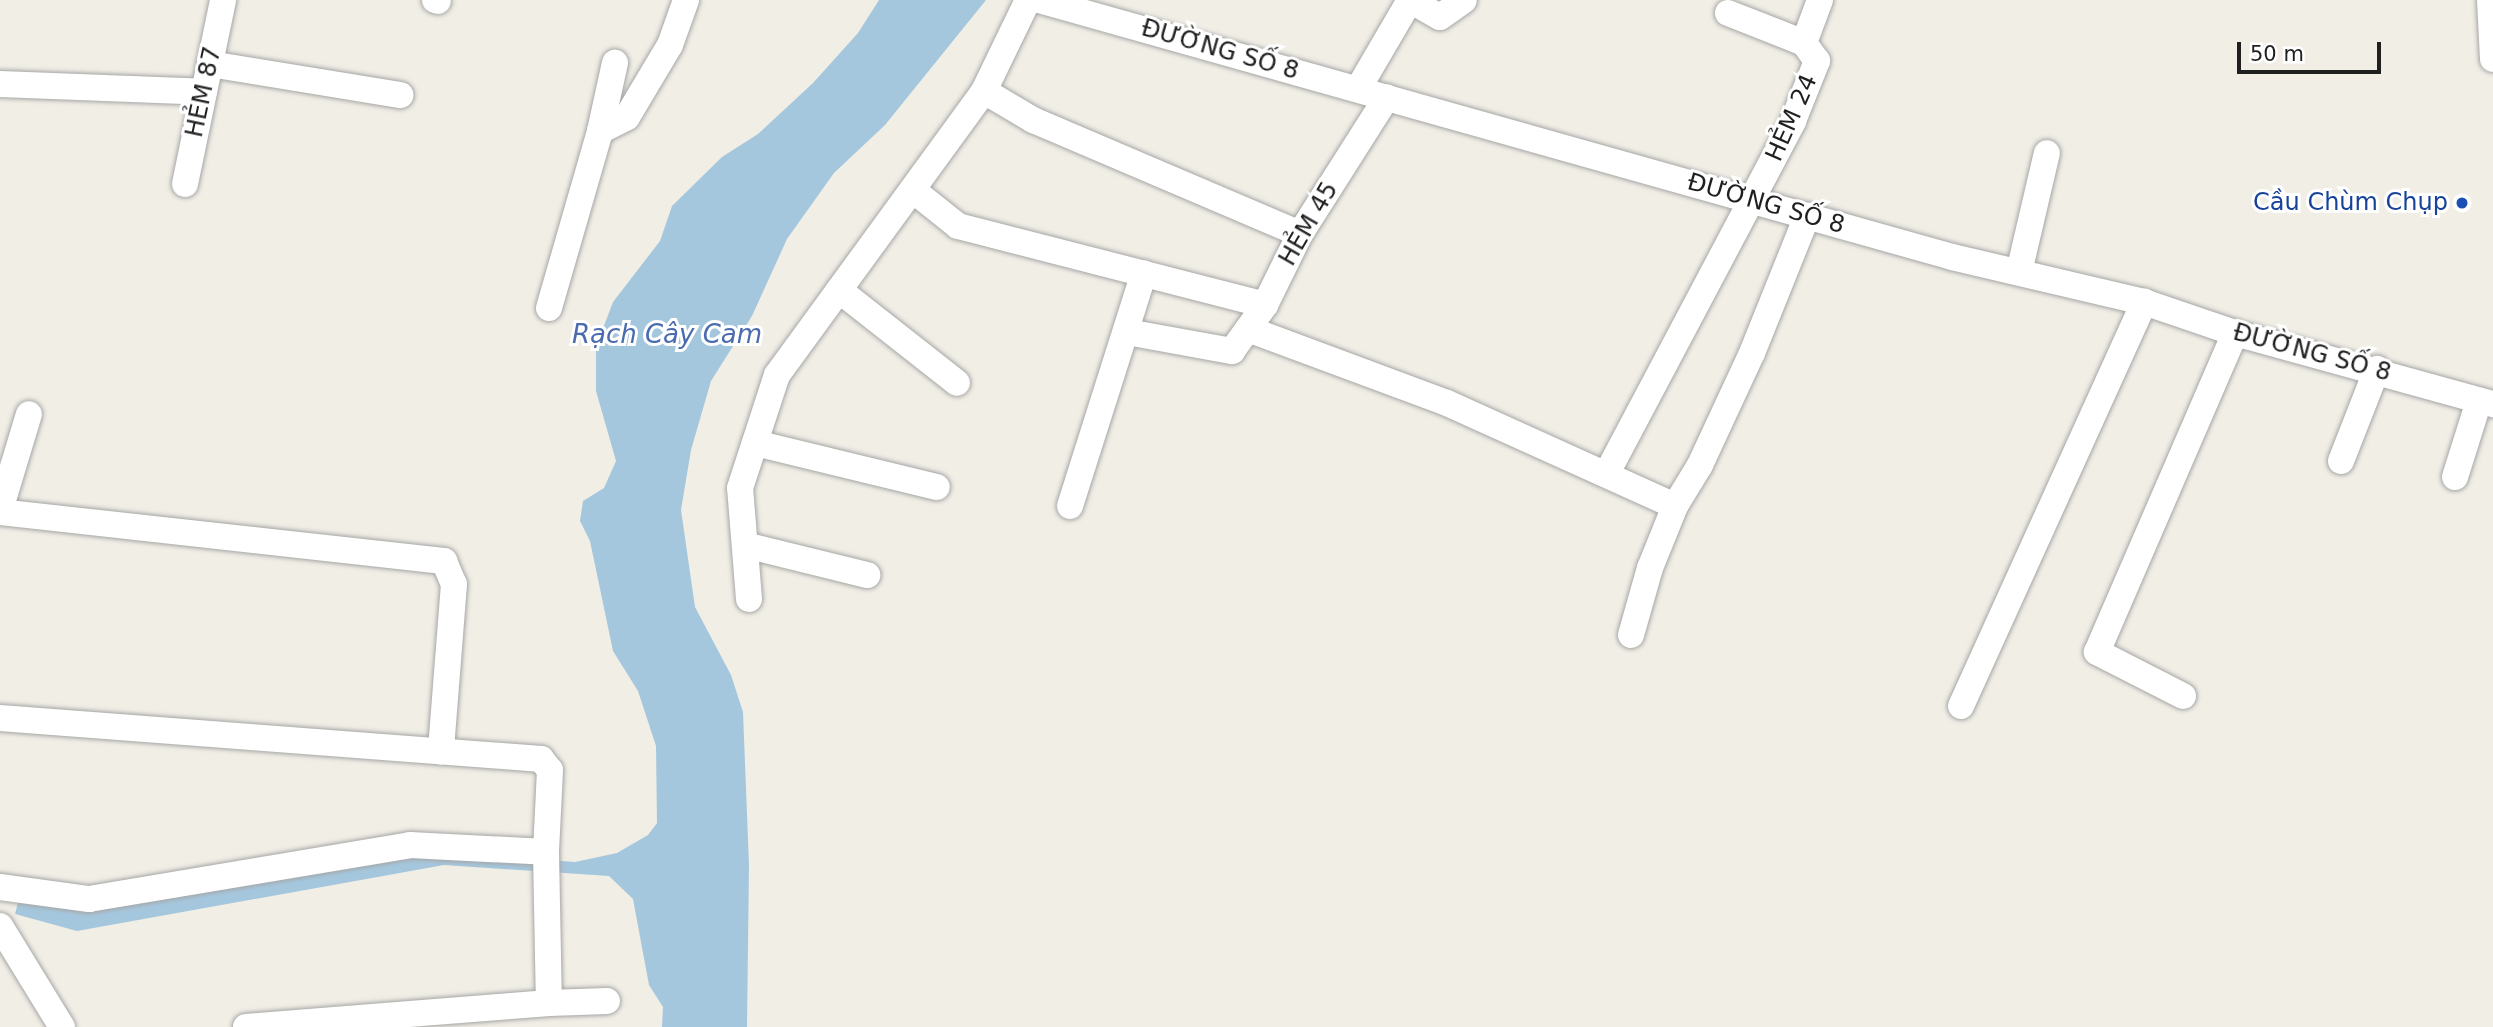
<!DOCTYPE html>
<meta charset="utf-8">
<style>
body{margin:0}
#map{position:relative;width:2493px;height:1027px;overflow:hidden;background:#f0eee5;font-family:"DejaVu Sans",sans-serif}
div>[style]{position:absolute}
.water>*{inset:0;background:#a5c7dd}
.roads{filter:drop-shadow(0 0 2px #a6a6a6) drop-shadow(0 0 2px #a6a6a6)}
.minor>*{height:26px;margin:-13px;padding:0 13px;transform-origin:13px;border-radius:13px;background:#fff}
.dots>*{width:19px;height:19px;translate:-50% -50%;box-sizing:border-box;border:4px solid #fff;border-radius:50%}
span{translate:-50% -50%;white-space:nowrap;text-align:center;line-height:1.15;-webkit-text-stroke:6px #fff;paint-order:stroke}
.street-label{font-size:24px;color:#1f1f1f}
.transit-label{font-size:24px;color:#164399}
.right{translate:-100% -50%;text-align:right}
.water-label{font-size:26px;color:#4a6caf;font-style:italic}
.scale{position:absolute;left:2237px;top:42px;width:144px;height:32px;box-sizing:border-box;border:4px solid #1f1f1f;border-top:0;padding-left:9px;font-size:21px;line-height:24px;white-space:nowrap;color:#1f1f1f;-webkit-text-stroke:5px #fff;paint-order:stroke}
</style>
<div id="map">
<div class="water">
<div style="clip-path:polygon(879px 0,986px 0,885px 125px,834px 173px,787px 239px,752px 316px,711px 381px,691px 450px,681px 510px,695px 607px,731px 675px,743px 712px,749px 865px,747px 1027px,662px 1027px,663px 1007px,649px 985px,633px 899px,609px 876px,444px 865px,77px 931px,15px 914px,19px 899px,422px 850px,575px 862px,617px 853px,648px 835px,657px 823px,656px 746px,638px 691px,613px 651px,590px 541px,580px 521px,583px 501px,604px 488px,616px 461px,596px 391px,596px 347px,613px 302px,660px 241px,672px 206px,722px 157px,758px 134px,813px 83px,858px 33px)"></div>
</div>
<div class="roads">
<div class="minor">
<div style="left:435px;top:0;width:3px;rotate:18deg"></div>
<div style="left:1039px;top:0;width:948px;rotate:15.72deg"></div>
<div style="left:1952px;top:257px;width:197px;rotate:13.2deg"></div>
<div style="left:2144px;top:302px;width:96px;rotate:18.8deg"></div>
<div style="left:2235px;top:333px;width:268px;rotate:15.4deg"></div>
<div style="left:2490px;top:0;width:59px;rotate:87.1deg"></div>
<div style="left:1728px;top:13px;width:82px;rotate:21.5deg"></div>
<div style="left:210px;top:64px;width:193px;rotate:9.3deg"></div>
<div style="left:0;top:84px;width:204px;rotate:2.2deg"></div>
<div style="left:1358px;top:89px;width:103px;rotate:-59.7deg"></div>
<div style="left:1410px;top:0;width:34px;rotate:30deg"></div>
<div style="left:1440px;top:17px;width:29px;rotate:-35deg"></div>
<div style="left:984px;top:91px;width:57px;rotate:30.6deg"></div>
<div style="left:1033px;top:120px;width:290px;rotate:23.1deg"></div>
<div style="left:600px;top:131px;width:70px;rotate:-77.6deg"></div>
<div style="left:185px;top:184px;width:188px;rotate:-78.3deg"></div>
<div style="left:914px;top:191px;width:56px;rotate:38.5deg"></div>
<div style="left:958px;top:226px;width:317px;rotate:14.4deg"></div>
<div style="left:2019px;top:272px;width:122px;rotate:-76.8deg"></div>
<div style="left:839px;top:290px;width:150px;rotate:38.2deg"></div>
<div style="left:549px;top:308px;width:184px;rotate:-73.9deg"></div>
<div style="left:600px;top:131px;width:30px;rotate:-27deg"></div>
<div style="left:627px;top:117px;width:84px;rotate:-59.2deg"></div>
<div style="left:670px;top:45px;width:48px;rotate:-70.4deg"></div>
<div style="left:1248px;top:329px;width:212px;rotate:20.4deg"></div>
<div style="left:1447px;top:403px;width:250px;rotate:24.3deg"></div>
<div style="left:1127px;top:332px;width:107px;rotate:10.3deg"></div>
<div style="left:1232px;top:351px;width:57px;rotate:-54.3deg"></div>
<div style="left:1265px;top:305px;width:79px;rotate:-63.8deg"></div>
<div style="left:1300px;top:234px;width:162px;rotate:-57.6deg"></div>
<div style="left:755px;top:443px;width:187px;rotate:13.6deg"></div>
<div style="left:2341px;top:461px;width:99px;rotate:-68.6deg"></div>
<div style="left:1607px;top:473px;width:398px;rotate:-62.1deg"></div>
<div style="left:1793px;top:121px;width:65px;rotate:-68.2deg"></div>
<div style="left:1817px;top:61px;width:22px;rotate:-126deg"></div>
<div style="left:1804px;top:43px;width:46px;rotate:-69.6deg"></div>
<div style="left:2455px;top:477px;width:80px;rotate:-72.5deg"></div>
<div style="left:1070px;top:506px;width:244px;rotate:-72.4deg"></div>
<div style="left:0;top:510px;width:100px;rotate:-73.2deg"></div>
<div style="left:0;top:512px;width:447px;rotate:6.3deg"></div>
<div style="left:444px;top:561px;width:25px;rotate:67deg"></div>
<div style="left:454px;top:584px;width:168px;rotate:94.5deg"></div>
<div style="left:745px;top:545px;width:126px;rotate:13.8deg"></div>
<div style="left:749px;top:599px;width:111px;rotate:-94.6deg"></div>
<div style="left:740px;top:488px;width:119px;rotate:-71.9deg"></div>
<div style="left:777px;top:375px;width:351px;rotate:-53.9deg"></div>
<div style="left:984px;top:91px;width:101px;rotate:-64.2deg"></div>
<div style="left:1631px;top:635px;width:70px;rotate:-74.2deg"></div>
<div style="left:1650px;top:568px;width:67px;rotate:-68deg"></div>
<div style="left:1675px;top:506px;width:48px;rotate:-58.6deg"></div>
<div style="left:1700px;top:465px;width:123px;rotate:-65.1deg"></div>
<div style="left:1752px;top:353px;width:148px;rotate:-68.1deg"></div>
<div style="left:2183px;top:696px;width:97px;rotate:-152.9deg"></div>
<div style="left:2097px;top:652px;width:348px;rotate:-66.6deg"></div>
<div style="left:1961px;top:706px;width:444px;rotate:-65.6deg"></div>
<div style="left:0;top:718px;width:543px;rotate:4.33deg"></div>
<div style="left:541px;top:759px;width:14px;rotate:51deg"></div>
<div style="left:550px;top:770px;width:82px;rotate:92.8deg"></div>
<div style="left:546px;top:852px;width:151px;rotate:88.9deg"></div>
<div style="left:549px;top:1003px;width:304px;rotate:175.5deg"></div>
<div style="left:0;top:887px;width:90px;rotate:7.7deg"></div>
<div style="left:89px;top:899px;width:326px;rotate:-9.5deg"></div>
<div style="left:410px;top:845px;width:136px;rotate:2.9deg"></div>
<div style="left:0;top:926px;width:119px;rotate:58.5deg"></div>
<div style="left:549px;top:1003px;width:58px;rotate:-2deg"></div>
</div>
</div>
<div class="dots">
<div style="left:2462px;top:203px;background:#1a4fb4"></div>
</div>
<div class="street-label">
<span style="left:1220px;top:50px;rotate:16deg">ĐƯỜNG SỐ 8</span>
<span style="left:204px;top:92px;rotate:-78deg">HẺM 87</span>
<span style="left:1792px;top:118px;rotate:-66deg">HẺM 24</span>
<span style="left:1766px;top:204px;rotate:16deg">ĐƯỜNG SỐ 8</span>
<span style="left:1309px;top:224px;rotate:-60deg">HẺM 45</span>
<span style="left:2312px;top:353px;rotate:15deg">ĐƯỜNG SỐ 8</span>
</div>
<div class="transit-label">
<span class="right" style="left:2448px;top:203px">Cầu Chùm Chụp</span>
</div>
<div class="water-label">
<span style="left:667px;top:335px">Rạch Cây Cam</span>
</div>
<div class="scale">50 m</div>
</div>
